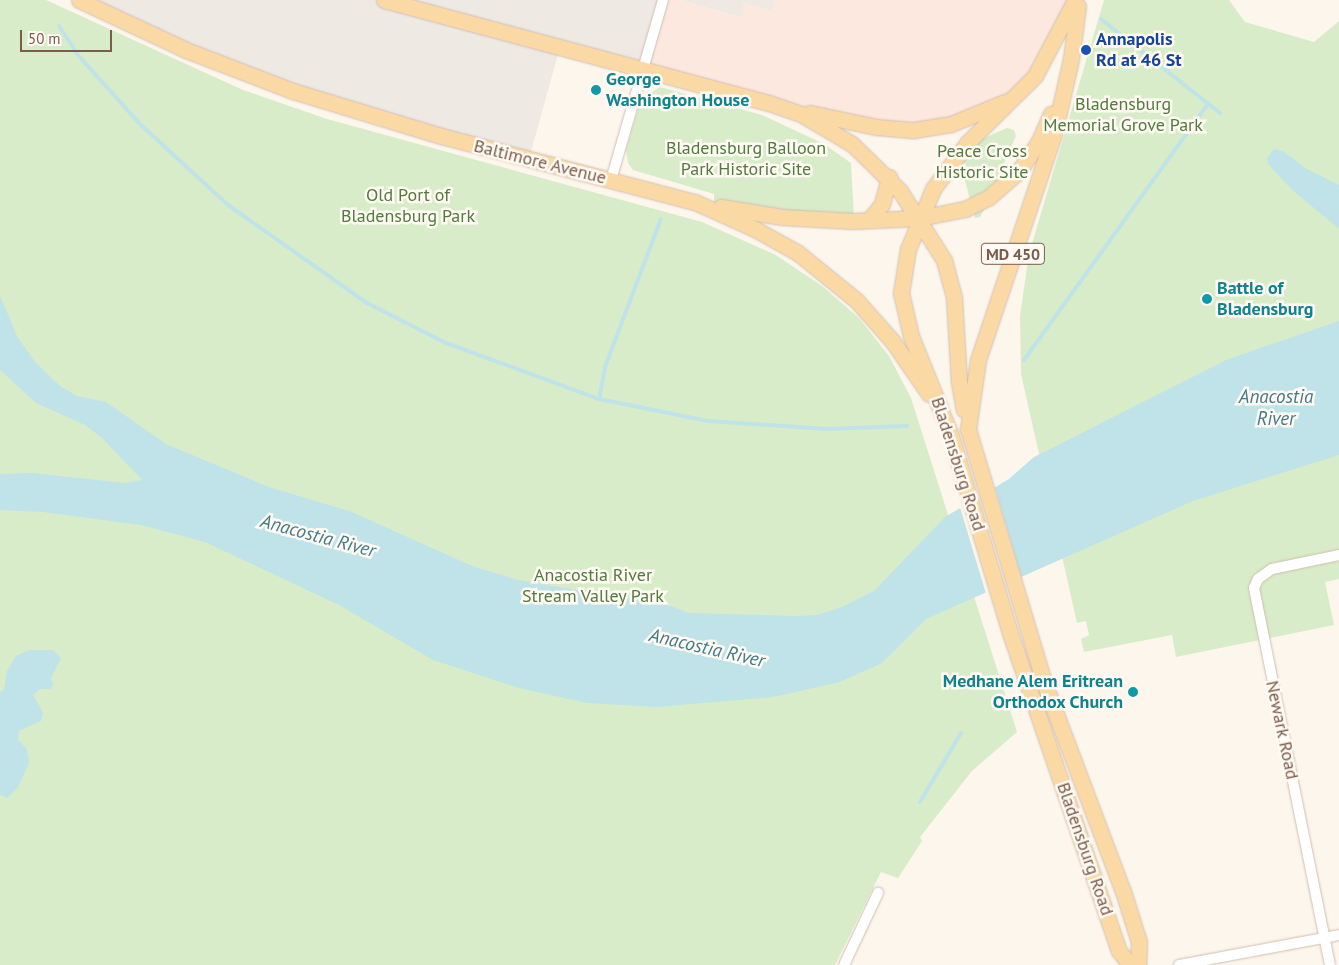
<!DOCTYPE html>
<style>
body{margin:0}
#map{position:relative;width:1339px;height:965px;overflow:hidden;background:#fdf6ec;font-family:"PT Sans",sans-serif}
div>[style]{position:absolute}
.commercial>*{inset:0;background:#fde8e0}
.industrial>*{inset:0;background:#efe9e4}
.green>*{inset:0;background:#d8ecc9}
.water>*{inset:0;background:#bfe3e8}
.pier>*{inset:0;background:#fdf6ec}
.stream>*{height:4px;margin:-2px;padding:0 2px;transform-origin:2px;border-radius:2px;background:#bfe3e8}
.roads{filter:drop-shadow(0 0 1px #d1beb0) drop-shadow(0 0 1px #d1beb0)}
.street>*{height:10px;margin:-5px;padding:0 5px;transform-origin:5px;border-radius:5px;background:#fff}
.primary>*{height:15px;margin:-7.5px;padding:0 7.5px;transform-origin:7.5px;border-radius:7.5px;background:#fbd9a5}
.dots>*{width:14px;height:14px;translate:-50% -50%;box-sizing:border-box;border:2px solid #fffaf3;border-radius:50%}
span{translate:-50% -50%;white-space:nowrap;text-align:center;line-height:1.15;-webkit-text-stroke:5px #fffaf3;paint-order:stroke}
.shield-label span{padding:1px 4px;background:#fffaf3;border:1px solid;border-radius:4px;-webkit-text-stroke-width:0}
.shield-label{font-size:16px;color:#7a5c4d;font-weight:700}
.transit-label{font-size:18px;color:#164399;font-weight:700}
.left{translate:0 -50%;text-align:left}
.culture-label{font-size:18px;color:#0d838f;font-weight:700}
.right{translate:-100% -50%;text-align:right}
.park-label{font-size:18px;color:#537a41}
.street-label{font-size:18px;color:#7a5c4d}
.water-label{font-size:19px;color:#437c86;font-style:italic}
.scale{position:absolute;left:20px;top:30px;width:92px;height:22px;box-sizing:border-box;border:2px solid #7a5c4d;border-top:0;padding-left:6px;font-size:15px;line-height:18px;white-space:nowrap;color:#7a5c4d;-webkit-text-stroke:4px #fffaf3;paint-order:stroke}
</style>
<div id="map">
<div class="commercial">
<div style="clip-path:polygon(663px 0,680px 0,739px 17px,744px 3px,772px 11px,774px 0,1068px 0,1025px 86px,962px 120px,890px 129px,642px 69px)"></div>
</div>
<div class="industrial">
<div style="clip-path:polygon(79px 0,663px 0,642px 69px,560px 47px,529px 159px,363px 113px)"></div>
<div style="clip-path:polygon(680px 0,774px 0,772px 11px,744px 3px,740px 17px)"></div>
</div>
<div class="green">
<div style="clip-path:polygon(0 0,46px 0,243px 90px,327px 119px,702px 222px,776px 255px,822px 286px,859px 318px,889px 356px,911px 398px,1017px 732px,972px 771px,920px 837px,922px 841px,898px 878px,881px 872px,835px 965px,0 965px)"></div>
<div style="clip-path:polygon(1104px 0,1229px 0,1245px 22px,1314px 42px,1339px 21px,1339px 579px,1325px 582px,1334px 625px,1176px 657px,1172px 635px,1084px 652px,1081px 639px,1089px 635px,1086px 621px,1077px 623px,1021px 374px,1020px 316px,1029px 254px)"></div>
<div style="clip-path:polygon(660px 87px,762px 115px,824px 144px,851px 163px,854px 218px,714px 203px,714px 194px,633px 170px,628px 163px,626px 150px,641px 99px)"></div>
<div style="clip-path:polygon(1007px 128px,1014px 130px,1016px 136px,984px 210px,980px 217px,975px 218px,959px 158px,964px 147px)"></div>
</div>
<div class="water">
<div style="clip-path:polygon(1274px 149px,1283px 151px,1305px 168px,1339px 185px,1339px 229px,1291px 189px,1268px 164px,1267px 158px)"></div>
<div style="clip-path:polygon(0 296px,18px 338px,36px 363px,60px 386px,77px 396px,106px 402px,166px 444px,269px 487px,352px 512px,472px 566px,518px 580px,671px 606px,689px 613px,795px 616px,817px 615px,842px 607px,874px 591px,945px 517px,1009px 479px,1034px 457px,1226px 360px,1339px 321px,1339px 455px,1193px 501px,926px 619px,882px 663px,840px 682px,773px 697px,656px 707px,587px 703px,519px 688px,433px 660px,339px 605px,205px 542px,141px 525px,43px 512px,0 510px,0 474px,33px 473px,125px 483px,142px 480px,102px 438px,85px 425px,36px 403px,0 370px)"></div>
<div style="clip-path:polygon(29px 650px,53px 650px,61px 658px,51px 678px,53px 684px,51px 689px,40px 689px,33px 695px,43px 713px,41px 721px,19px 731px,18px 740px,27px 749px,29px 763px,18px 787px,7px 798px,0 795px,0 692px,4px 690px,7px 671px,16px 656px)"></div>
</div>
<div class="pier">
<div style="clip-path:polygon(994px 484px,1022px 580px,987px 597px,959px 504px)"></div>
</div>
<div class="stream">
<div style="left:1101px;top:19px;width:152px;rotate:38.3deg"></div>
<div style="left:59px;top:26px;width:33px;rotate:57deg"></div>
<div style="left:77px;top:54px;width:96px;rotate:48deg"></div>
<div style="left:141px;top:125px;width:118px;rotate:42.6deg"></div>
<div style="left:228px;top:205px;width:170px;rotate:35.2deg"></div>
<div style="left:367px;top:303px;width:89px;rotate:26.9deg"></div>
<div style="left:446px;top:343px;width:163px;rotate:20.1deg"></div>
<div style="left:599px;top:399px;width:111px;rotate:11.4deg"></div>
<div style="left:708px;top:421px;width:120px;rotate:3.8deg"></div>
<div style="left:828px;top:429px;width:79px;rotate:-2.2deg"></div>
<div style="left:1024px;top:360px;width:315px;rotate:-54.3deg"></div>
<div style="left:599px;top:399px;width:33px;rotate:-79deg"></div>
<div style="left:605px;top:367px;width:158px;rotate:-69.3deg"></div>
<div style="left:920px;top:802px;width:80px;rotate:-59.3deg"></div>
</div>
<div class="roads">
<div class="street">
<div style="left:611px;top:180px;width:187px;rotate:-73.9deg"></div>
<div style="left:844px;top:965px;width:80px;rotate:-64.7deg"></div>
<div style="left:1179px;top:965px;width:163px;rotate:-10.6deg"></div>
<div style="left:1330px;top:965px;width:385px;rotate:-101.4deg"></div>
<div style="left:1254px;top:588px;width:10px;rotate:-66deg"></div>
<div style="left:1258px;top:579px;width:17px;rotate:-36deg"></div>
<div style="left:1272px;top:569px;width:68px;rotate:-11.8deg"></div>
</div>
<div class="primary">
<div style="left:79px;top:0;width:118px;rotate:25deg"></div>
<div style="left:186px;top:50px;width:115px;rotate:21deg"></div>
<div style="left:293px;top:91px;width:155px;rotate:16.9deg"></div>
<div style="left:441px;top:136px;width:262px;rotate:14.6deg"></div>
<div style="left:695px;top:202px;width:66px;rotate:24.2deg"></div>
<div style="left:755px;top:229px;width:49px;rotate:29.2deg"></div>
<div style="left:798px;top:253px;width:76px;rotate:39.1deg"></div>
<div style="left:857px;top:301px;width:55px;rotate:48.7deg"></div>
<div style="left:893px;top:342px;width:63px;rotate:55.3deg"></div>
<div style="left:384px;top:0;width:399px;rotate:15deg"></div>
<div style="left:769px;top:103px;width:34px;rotate:19deg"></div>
<div style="left:801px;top:114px;width:59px;rotate:30.5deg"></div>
<div style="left:852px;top:144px;width:67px;rotate:44.4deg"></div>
<div style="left:900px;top:191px;width:82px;rotate:57.5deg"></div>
<div style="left:944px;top:260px;width:39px;rotate:75deg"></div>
<div style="left:954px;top:298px;width:84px;rotate:86.6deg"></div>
<div style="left:959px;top:382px;width:28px;rotate:80deg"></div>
<div style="left:1075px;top:0;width:86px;rotate:117.8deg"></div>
<div style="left:1035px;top:76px;width:94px;rotate:135.4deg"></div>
<div style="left:968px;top:142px;width:59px;rotate:126.7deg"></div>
<div style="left:933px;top:189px;width:65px;rotate:112.6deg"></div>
<div style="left:908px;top:249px;width:45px;rotate:99deg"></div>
<div style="left:901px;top:293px;width:44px;rotate:76.9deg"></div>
<div style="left:911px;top:336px;width:105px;rotate:68.1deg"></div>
<div style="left:950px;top:433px;width:209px;rotate:73.3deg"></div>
<div style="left:1010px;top:633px;width:336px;rotate:71.1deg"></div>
<div style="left:1119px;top:951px;width:18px;rotate:52deg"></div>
<div style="left:1078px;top:6px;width:53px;rotate:97.5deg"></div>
<div style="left:1071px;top:59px;width:77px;rotate:102.8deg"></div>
<div style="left:1054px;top:134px;width:238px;rotate:108.6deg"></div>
<div style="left:978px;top:360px;width:70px;rotate:98.2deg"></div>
<div style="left:968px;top:429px;width:267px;rotate:73.3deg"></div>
<div style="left:1045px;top:685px;width:220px;rotate:69.3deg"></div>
<div style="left:1123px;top:891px;width:53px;rotate:72.6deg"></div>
<div style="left:1139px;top:942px;width:23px;rotate:92deg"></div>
<div style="left:810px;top:113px;width:67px;rotate:12deg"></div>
<div style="left:876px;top:127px;width:38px;rotate:5deg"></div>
<div style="left:914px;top:130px;width:37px;rotate:-9deg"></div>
<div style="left:951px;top:124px;width:58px;rotate:-22.2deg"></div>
<div style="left:721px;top:207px;width:62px;rotate:9.3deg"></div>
<div style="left:782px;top:217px;width:71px;rotate:3.2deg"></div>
<div style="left:853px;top:221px;width:66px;rotate:-2.6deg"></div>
<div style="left:919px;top:218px;width:47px;rotate:-11.1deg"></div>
<div style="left:965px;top:209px;width:25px;rotate:-26deg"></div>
<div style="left:988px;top:198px;width:41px;rotate:-41.1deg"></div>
<div style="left:1019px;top:171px;width:34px;rotate:-56deg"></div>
<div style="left:1038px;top:143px;width:32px;rotate:-66deg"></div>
<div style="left:869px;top:220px;width:21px;rotate:-51deg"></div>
<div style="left:882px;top:204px;width:28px;rotate:-75deg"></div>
</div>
</div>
<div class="dots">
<div style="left:1086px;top:50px;background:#1a4fb4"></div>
<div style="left:596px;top:90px;background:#0f9aa8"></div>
<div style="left:1207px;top:299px;background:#0f9aa8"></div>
<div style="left:1133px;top:692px;background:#0f9aa8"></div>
</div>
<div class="shield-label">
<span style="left:1013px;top:254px">MD 450</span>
</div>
<div class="transit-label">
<span class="left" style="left:1096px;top:50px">Annapolis<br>Rd at 46 St</span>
</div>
<div class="culture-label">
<span class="left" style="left:606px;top:90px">George<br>Washington House</span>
<span class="left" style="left:1217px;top:299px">Battle of<br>Bladensburg</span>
<span class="right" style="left:1123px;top:692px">Medhane Alem Eritrean<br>Orthodox Church</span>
</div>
<div class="park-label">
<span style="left:1123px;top:115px">Bladensburg<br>Memorial Grove Park</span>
<span style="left:746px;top:159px">Bladensburg Balloon<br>Park Historic Site</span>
<span style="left:982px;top:162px">Peace Cross<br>Historic Site</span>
<span style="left:408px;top:206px">Old Port of<br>Bladensburg Park</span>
<span style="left:593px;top:586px">Anacostia River<br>Stream Valley Park</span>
</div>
<div class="street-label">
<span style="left:540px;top:162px;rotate:14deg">Baltimore Avenue</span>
<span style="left:958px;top:464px;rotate:72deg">Bladensburg Road</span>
<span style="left:1282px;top:730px;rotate:78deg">Newark Road</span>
<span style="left:1085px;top:849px;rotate:71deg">Bladensburg Road</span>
</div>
<div class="water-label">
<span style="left:1276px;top:408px">Anacostia<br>River</span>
<span style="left:318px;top:536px;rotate:15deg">Anacostia River</span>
<span style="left:707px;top:648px;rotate:13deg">Anacostia River</span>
</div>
<div class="scale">50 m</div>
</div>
